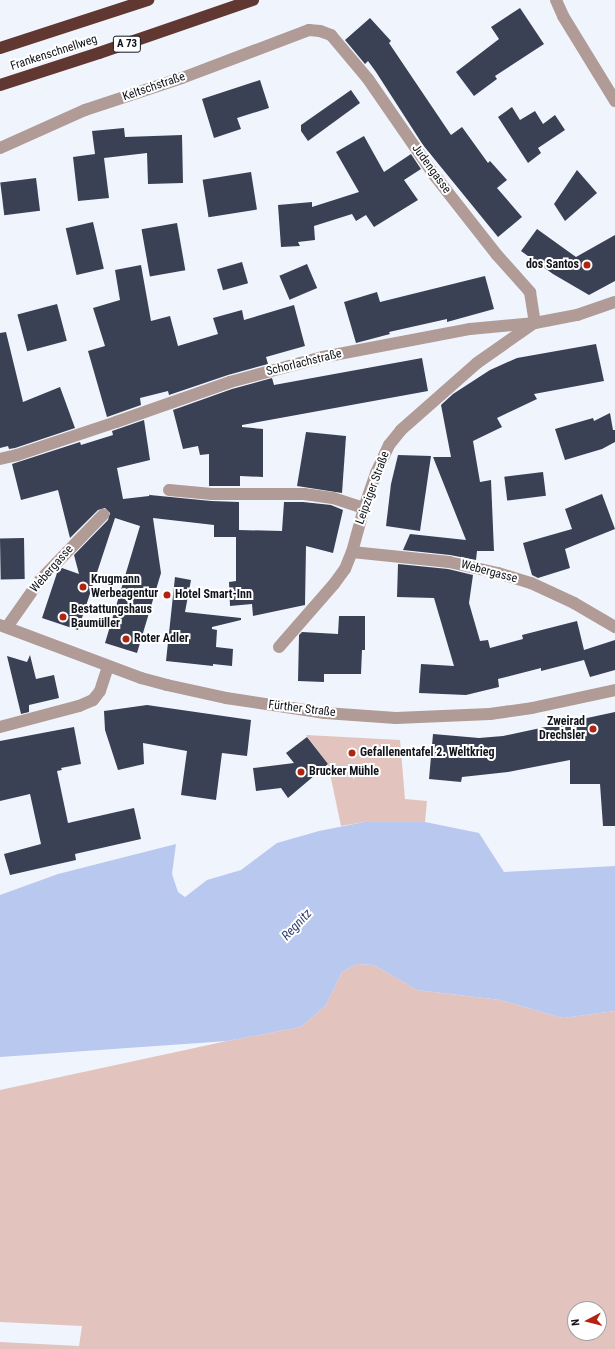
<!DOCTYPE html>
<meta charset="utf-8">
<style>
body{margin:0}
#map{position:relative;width:615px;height:1349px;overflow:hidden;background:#f0f4fd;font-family:"Roboto Condensed",sans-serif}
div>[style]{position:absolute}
.green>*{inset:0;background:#e3c3bd}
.water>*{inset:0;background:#b9c8ef}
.building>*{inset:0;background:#3a4154;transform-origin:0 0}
.minor>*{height:12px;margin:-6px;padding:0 6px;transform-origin:6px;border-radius:6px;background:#b09b96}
.highway>*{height:12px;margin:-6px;padding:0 6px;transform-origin:6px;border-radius:6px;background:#603831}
.dots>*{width:11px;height:11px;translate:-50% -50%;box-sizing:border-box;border:2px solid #fff;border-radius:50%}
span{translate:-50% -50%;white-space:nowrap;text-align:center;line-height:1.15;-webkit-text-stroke:4px #fff;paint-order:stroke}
.shield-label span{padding:1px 3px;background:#fff;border:1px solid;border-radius:3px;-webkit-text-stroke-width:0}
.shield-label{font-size:11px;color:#11141c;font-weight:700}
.street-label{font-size:12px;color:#11141c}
.poi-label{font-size:12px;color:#11141c;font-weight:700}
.right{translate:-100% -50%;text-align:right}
.left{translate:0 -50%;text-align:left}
.water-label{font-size:13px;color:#314173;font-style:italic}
.north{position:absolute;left:567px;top:1301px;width:40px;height:40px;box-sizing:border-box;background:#fff;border:1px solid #a0a1a4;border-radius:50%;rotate:263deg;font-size:11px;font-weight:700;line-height:16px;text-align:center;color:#11141c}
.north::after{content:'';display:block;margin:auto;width:14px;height:18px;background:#b22412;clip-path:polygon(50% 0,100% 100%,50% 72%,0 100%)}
</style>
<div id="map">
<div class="green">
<div style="clip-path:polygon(306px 735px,400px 740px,405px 799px,427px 801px,425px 822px,364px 822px,341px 826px,328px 764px)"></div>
<div style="clip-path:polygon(evenodd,357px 964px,374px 965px,417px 990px,500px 1000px,563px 1018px,615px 1011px,615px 1349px,0 1349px,0 1342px,79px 1346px,82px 1326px,0 1322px,0 1090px,227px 1041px,301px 1027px,326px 1005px,342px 972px,357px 964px,575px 1309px,599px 1309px,599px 1333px,575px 1333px,575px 1309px)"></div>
</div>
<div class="water">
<div style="clip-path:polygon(364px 822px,425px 822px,479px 833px,504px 872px,615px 866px,615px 1011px,563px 1018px,500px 1000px,417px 990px,374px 965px,357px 964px,342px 972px,326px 1005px,301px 1027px,227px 1041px,0 1057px,0 895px,58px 874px,176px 844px,172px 874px,178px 892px,185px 897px,207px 880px,241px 870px,277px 843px,319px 831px)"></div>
</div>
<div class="building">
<div style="clip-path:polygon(520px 8px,544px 44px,495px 76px,497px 79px,474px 96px,456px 72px,499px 39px,491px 27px)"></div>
<div style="clip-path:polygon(370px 18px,391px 41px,389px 43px,451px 135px,462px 127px,488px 163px,490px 161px,507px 180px,497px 188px,522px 217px,498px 237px,423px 145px,376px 72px,368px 61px,365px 64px,345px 40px)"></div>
<div style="clip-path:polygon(260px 80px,269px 108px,237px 118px,241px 129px,214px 138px,202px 99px)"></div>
<div style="clip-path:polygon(351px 90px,360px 103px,308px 141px,301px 131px,301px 125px)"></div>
<div style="clip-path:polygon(512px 107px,520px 120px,535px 111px,543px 124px,555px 115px,565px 130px,538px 148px,541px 153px,528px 163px,498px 117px)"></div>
<div style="clip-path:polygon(124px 128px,125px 137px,182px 135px,183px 183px,148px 184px,147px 153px,104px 158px,109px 198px,78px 201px,73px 157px,95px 154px,92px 131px)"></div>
<div style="clip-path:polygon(364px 136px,384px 172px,411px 154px,421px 169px,404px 180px,418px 200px,374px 227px,366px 215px,356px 221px,352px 214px,314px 226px,315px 240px,298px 242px,300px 246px,281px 247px,278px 205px,312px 202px,312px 207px,359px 192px,336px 152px)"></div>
<div style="clip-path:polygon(577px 170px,597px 193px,565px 221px,554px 204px)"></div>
<div style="left:251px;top:172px;width:38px;height:49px;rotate:81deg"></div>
<div style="left:36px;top:178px;width:33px;height:36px;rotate:83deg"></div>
<div style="left:93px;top:222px;width:48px;height:28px;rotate:77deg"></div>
<div style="left:177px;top:223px;width:48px;height:36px;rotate:80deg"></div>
<div style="clip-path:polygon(537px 229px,576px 257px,615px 235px,615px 281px,589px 295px,553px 274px,521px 251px)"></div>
<div style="left:242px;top:262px;width:22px;height:26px;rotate:74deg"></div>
<div style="left:307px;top:264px;width:26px;height:30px;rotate:67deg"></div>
<div style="clip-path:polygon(141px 265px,151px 321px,170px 316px,178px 346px,218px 334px,213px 318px,242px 310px,244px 320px,294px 305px,305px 346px,266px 357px,268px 364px,228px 375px,169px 395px,168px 391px,140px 398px,141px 405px,107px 417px,88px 351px,105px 346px,93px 308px,120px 300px,115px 270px)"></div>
<div style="clip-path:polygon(485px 276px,494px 309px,447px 322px,447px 319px,389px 332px,390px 334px,356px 343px,344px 302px,377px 292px,380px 302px)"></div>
<div style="left:57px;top:304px;width:38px;height:41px;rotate:75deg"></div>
<div style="clip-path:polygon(6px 332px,23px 402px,60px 387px,75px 428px,15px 448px,9px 449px,8px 446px,0 448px,0 333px)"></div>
<div style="clip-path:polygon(596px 344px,604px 381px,534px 394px,537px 399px,497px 418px,502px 427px,473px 441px,480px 482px,491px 480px,494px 551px,477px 551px,476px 560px,450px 555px,403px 550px,410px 534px,466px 540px,433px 457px,451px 457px,441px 405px,453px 394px,490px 370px,517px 358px)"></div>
<div style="clip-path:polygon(422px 358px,428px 391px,242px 425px,242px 427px,263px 429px,263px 477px,240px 476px,240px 486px,209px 486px,209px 454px,200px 455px,198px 446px,183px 449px,173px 410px,232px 389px,272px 378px,274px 385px)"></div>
<div style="clip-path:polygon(610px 413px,613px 430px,615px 430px,615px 442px,602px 449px,565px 460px,555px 429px,593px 418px,594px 421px)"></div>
<div style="clip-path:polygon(144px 420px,150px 460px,117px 468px,123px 499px,149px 496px,150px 494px,150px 495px,211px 501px,239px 502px,239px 530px,282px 531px,284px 502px,303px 502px,331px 505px,343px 510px,333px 553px,306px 546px,305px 605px,253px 616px,252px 604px,230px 606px,229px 582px,236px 581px,236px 537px,214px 537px,214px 525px,153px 518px,161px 573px,137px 653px,105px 643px,140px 526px,115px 518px,78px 630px,42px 618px,57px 573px,62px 568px,79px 574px,74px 555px,108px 520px,110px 513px,105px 508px,98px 510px,70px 538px,58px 490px,21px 500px,12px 464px,80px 442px,81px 445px,113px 435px,112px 431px)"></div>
<div style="clip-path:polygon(306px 432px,346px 436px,342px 493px,297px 486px)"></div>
<div style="clip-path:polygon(398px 455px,431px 456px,420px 531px,386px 526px,391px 484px)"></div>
<div style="left:543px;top:472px;width:24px;height:39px;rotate:83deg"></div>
<div style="clip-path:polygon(602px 494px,615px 529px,565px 549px,570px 568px,538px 578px,532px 575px,523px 543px,572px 529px,565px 509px)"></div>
<div style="left:24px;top:538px;width:41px;height:24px;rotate:89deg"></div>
<div style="clip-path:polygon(398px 564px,448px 569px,473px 575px,469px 603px,480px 641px,488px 640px,490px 648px,523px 639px,522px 635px,577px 621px,584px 650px,615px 640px,615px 670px,590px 677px,584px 660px,541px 671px,541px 668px,498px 679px,499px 687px,466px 695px,419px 693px,421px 664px,454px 666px,434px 598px,397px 597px)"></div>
<div style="clip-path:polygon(175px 577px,191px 580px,185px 612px,241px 618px,241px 620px,212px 627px,212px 629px,217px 630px,216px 647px,233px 649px,232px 666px,213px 664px,213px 666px,166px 661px)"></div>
<div style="clip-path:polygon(339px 616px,365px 616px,365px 650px,362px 650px,361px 674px,324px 674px,324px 682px,298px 681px,299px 635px,302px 632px,338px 634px)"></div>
<div style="clip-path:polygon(30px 655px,36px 679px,54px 675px,59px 698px,29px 705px,29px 712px,21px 714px,7px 656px,27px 662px)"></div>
<div style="clip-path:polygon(147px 705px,251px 720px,247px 756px,222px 753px,216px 800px,181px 795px,187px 751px,143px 743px,144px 764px,118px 770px,105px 730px,104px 711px)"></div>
<div style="clip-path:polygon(615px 712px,615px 826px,603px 826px,600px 784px,570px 784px,570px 760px,508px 772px,462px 777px,461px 782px,429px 779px,433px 734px,479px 738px,503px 736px)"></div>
<div style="clip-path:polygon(74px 727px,81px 764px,61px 768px,62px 770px,57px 771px,68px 823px,134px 808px,141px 839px,75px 854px,76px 860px,10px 875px,4px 854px,41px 844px,30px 794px,0 801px,0 741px)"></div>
<div style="clip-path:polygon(307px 737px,328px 764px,288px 798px,281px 788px,256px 791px,253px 768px,294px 763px,286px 753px)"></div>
</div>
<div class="minor">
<div style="left:556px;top:0;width:17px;rotate:66deg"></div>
<div style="left:563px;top:16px;width:100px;rotate:58.5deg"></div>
<div style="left:0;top:148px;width:93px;rotate:-24.1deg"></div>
<div style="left:85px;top:110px;width:102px;rotate:-18.3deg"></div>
<div style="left:182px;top:78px;width:136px;rotate:-20.7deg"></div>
<div style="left:309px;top:30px;width:11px;rotate:5deg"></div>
<div style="left:320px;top:31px;width:12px;rotate:20deg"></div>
<div style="left:331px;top:35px;width:57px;rotate:49.9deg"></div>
<div style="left:368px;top:79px;width:118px;rotate:55.4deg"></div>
<div style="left:435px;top:176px;width:100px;rotate:51.9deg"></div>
<div style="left:497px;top:255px;width:50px;rotate:48.3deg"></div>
<div style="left:530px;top:292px;width:31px;rotate:81deg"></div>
<div style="left:0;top:459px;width:17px;rotate:-13deg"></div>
<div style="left:17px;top:455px;width:104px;rotate:-18.4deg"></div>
<div style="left:116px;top:422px;width:121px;rotate:-19.3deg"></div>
<div style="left:230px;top:382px;width:96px;rotate:-15deg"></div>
<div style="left:323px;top:357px;width:150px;rotate:-10.8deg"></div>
<div style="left:470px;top:329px;width:65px;rotate:-5.3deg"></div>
<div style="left:535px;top:323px;width:43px;rotate:-10.8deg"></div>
<div style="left:577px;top:315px;width:40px;rotate:-18.9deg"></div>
<div style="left:169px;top:490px;width:43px;rotate:5.3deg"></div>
<div style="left:212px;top:494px;width:92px"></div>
<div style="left:304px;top:494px;width:29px;rotate:8deg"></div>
<div style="left:333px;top:498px;width:33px;rotate:18deg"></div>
<div style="left:352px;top:552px;width:98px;rotate:5.9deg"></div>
<div style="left:449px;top:562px;width:50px;rotate:12.7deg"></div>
<div style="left:498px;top:573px;width:34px;rotate:17deg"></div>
<div style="left:531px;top:583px;width:47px;rotate:24.9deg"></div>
<div style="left:574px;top:603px;width:48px;rotate:30.3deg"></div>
<div style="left:0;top:625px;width:151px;rotate:20.6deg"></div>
<div style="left:141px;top:678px;width:27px;rotate:15deg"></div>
<div style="left:167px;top:685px;width:60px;rotate:12.4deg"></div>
<div style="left:226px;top:698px;width:100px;rotate:8.6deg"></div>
<div style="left:325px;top:713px;width:71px;rotate:4deg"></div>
<div style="left:396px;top:718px;width:94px;rotate:-2.4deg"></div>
<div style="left:490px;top:714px;width:42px;rotate:-8.1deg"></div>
<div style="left:532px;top:708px;width:85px;rotate:-12.2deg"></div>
<div style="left:7px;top:627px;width:57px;rotate:-54.9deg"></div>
<div style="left:40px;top:580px;width:91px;rotate:-45.9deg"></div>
<div style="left:279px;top:647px;width:84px;rotate:-48.9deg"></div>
<div style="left:334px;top:584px;width:19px;rotate:-54deg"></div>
<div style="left:345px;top:569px;width:18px;rotate:-68deg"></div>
<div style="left:352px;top:552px;width:46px;rotate:-74.7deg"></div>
<div style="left:364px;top:508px;width:37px;rotate:-71deg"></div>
<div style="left:376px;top:473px;width:31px;rotate:-65deg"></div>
<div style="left:389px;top:445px;width:19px;rotate:-51deg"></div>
<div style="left:401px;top:430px;width:101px;rotate:-41.4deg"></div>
<div style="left:477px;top:363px;width:70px;rotate:-35.1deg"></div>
<div style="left:0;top:727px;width:82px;rotate:-14.9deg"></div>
<div style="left:79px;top:706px;width:15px;rotate:-23deg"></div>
<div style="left:93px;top:700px;width:11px;rotate:-52deg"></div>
<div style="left:100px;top:691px;width:26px;rotate:-72deg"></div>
</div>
<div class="highway">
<div style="left:0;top:48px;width:156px;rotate:-18deg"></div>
<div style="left:0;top:85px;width:104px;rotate:-17.9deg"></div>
<div style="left:99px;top:53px;width:163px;rotate:-19deg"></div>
</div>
<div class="dots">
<div style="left:587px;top:265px;background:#b22412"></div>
<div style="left:83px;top:587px;background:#b22412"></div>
<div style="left:167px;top:595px;background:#b22412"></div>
<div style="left:63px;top:617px;background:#b22412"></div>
<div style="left:126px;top:639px;background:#b22412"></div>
<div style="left:593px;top:729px;background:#b22412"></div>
<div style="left:352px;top:753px;background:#b22412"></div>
<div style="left:301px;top:772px;background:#b22412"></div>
</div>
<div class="shield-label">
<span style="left:127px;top:44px">A 73</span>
</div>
<div class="street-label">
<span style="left:54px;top:53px;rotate:-18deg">Frankenschnellweg</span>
<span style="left:154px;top:87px;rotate:-19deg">Keltschstraße</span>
<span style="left:431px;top:169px;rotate:54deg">Judengasse</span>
<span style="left:304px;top:363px;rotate:-14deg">Schorlachstraße</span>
<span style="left:373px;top:488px;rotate:-70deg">Leipziger Straße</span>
<span style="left:52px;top:569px;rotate:-49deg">Webergasse</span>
<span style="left:489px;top:572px;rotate:15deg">Webergasse</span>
<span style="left:302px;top:709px;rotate:7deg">Fürther Straße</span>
</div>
<div class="poi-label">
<span class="right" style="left:579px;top:265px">dos Santos</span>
<span class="left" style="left:91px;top:587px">Krugmann<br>Werbeagentur</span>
<span class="left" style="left:175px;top:595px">Hotel Smart-Inn</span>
<span class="left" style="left:71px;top:617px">Bestattungshaus<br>Baumüller</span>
<span class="left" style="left:134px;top:639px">Roter Adler</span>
<span class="right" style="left:585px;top:729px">Zweirad<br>Drechsler</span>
<span class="left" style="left:360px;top:753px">Gefallenentafel 2. Weltkrieg</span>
<span class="left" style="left:309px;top:772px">Brucker Mühle</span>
</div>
<div class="water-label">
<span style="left:297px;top:925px;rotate:-47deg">Regnitz</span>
</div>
<div class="north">N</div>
</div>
